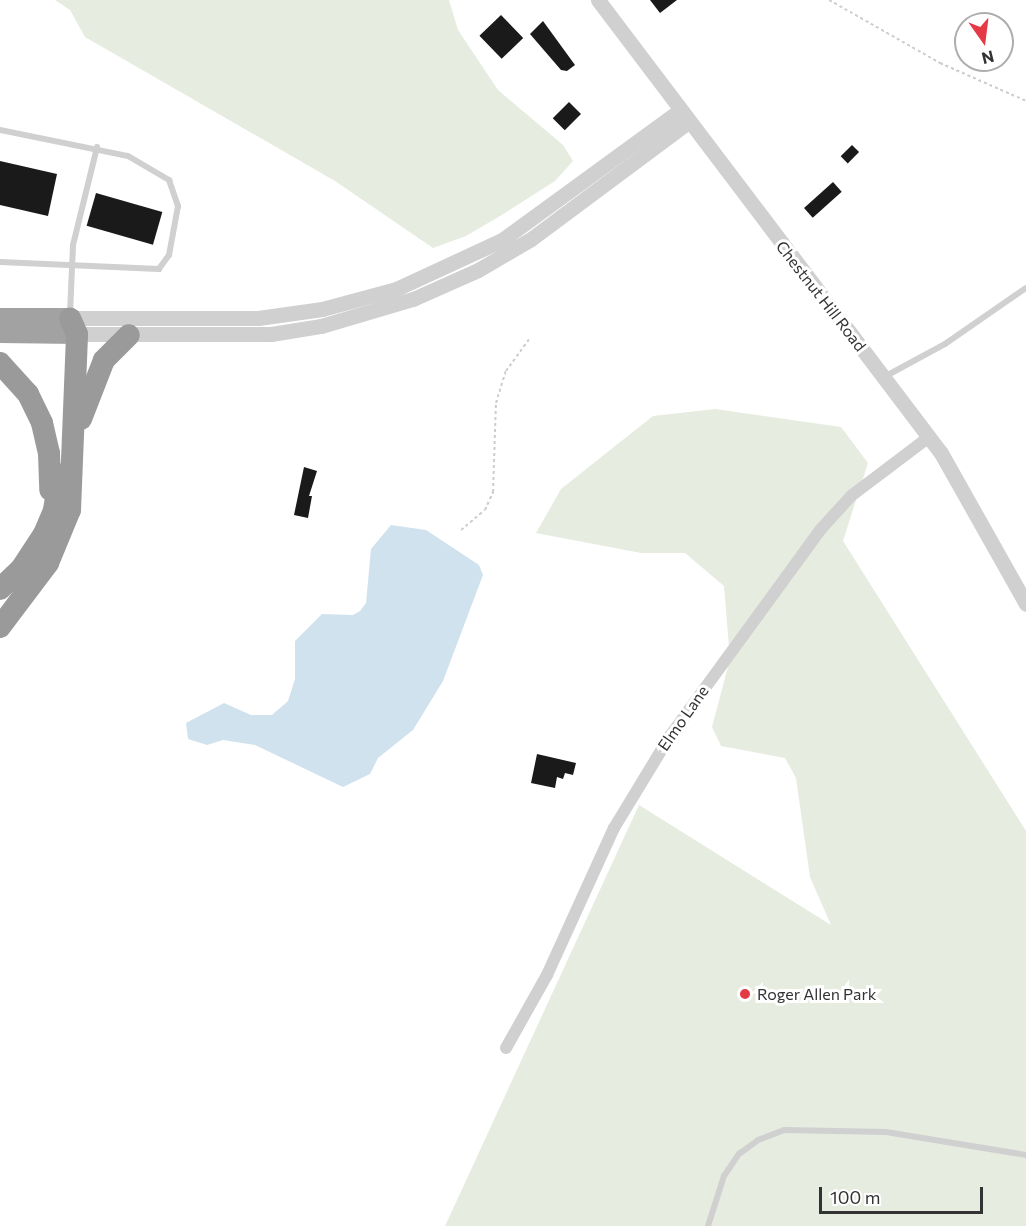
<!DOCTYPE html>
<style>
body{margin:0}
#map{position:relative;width:1026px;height:1226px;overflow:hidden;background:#fff;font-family:Commissioner,sans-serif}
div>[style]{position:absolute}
.green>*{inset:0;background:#e6ecdf}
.water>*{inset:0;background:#cfe2ee}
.building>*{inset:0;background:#1a1a1a;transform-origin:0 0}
.path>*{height:2px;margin-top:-1px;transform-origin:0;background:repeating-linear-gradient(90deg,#cdcdcd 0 3px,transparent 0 6px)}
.service>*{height:6px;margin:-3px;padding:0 3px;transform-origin:3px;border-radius:3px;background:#d0d0d0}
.minor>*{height:12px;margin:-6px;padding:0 6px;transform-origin:6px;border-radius:6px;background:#d0d0d0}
.tertiary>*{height:15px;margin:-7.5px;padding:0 7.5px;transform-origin:7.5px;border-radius:7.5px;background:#d0d0d0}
.trunk>*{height:20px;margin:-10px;padding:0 10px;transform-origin:10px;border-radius:10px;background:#a2a2a2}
.motorway>*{height:22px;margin:-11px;padding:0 11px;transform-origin:11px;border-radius:11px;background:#9a9a9a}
.dots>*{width:16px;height:16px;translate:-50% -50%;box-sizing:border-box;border:3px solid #fff;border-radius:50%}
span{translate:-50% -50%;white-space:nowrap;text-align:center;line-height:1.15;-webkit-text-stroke:6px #fff;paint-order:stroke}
.street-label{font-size:16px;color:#333}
.poi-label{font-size:16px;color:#333}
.left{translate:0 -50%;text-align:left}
.north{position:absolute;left:954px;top:12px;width:60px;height:60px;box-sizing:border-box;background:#fff;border:2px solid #adadad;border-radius:50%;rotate:166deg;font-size:16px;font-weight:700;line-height:24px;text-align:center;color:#333}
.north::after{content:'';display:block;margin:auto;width:21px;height:27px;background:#e63946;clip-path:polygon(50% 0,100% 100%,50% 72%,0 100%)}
.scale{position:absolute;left:819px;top:1187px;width:164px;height:27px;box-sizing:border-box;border:3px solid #333;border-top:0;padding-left:8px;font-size:18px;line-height:21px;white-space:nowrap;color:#333;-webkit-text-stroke:4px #fff;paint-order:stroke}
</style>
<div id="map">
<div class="green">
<div style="clip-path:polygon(55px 0,449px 0,458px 30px,498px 90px,563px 145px,573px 161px,555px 181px,500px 216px,466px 236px,433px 248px,335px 181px,85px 37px,70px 10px)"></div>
<div style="clip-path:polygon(715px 409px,841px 427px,868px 463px,843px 541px,1026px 831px,1026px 1226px,445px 1226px,639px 805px,831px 925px,810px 877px,796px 778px,785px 758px,721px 746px,712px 727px,730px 659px,724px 586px,685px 553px,641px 553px,536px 533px,561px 489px,653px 416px)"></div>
</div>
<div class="water">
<div style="clip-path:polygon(391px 525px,426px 530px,479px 565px,483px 575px,443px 681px,413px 730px,378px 758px,370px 774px,343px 787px,255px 745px,223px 740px,207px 745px,188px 739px,186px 723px,224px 703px,251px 715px,272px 715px,288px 701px,295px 679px,295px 641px,322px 614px,353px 615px,360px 611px,366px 603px,371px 549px)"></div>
</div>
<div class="building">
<div style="clip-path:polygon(650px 0,677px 0,660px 13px)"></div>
<div style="left:501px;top:15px;width:32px;height:30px;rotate:46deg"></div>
<div style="clip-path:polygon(543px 21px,575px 65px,567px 71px,561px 70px,530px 34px)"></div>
<div style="left:569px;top:102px;width:17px;height:23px;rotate:45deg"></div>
<div style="left:852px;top:145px;width:10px;height:16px;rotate:45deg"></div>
<div style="clip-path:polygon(0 161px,57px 174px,48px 216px,0 205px)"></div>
<div style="left:833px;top:182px;width:13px;height:39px;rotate:48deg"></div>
<div style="left:96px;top:193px;width:69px;height:34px;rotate:16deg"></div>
<div style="clip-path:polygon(304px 467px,317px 471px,309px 496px,312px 496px,308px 518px,294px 515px)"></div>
<div style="clip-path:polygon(537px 754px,576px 763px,573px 775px,565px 773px,563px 779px,557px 777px,555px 788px,531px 783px)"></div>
</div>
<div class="path">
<div style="left:829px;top:0;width:128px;rotate:29.6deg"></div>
<div style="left:940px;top:63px;width:94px;rotate:23.8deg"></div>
<div style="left:461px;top:530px;width:31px;rotate:-40deg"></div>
<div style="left:485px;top:510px;width:20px;rotate:-66deg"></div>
<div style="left:493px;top:492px;width:89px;rotate:-88.1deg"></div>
<div style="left:496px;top:403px;width:34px;rotate:-73deg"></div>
<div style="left:506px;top:371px;width:39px;rotate:-54deg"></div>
</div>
<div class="service">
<div style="left:0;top:130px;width:131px;rotate:11.5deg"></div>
<div style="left:128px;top:156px;width:48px;rotate:30.3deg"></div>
<div style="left:169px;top:180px;width:28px;rotate:71deg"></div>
<div style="left:178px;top:206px;width:50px;rotate:100.4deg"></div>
<div style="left:169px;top:255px;width:17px;rotate:126deg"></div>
<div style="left:159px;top:269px;width:159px;rotate:-177.5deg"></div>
<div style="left:70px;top:314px;width:69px;rotate:-87.5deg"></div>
<div style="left:73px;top:245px;width:101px;rotate:-76.2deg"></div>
<div style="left:884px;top:377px;width:69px;rotate:-28.4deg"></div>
<div style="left:945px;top:344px;width:98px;rotate:-34.7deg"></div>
<div style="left:708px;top:1226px;width:52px;rotate:-72.3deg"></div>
<div style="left:724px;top:1176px;width:27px;rotate:-56deg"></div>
<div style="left:739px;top:1154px;width:24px;rotate:-36deg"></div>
<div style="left:758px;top:1140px;width:28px;rotate:-21deg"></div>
<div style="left:784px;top:1130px;width:102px;rotate:1.1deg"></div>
<div style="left:886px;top:1132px;width:142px;rotate:9.3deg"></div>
</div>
<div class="minor">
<div style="left:506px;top:1048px;width:84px;rotate:-60.7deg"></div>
<div style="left:547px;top:975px;width:162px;rotate:-65.5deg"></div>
<div style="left:614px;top:828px;width:108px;rotate:-58.7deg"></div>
<div style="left:670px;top:736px;width:256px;rotate:-53.9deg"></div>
<div style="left:821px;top:529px;width:45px;rotate:-47.7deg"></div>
<div style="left:851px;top:496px;width:98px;rotate:-37.1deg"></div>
</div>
<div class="tertiary">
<div style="left:598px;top:0;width:568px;rotate:52.87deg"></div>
<div style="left:941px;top:453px;width:173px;rotate:60.6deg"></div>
<div style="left:70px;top:318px;width:188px"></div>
<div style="left:258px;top:318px;width:65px;rotate:-8deg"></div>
<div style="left:322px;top:309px;width:77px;rotate:-15.1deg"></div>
<div style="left:396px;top:289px;width:117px;rotate:-24.8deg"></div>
<div style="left:502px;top:240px;width:219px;rotate:-36.1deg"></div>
<div style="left:77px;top:334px;width:194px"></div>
<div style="left:271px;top:334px;width:51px;rotate:-9.1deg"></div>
<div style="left:321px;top:326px;width:96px;rotate:-16.4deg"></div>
<div style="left:413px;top:299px;width:71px;rotate:-24deg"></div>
<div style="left:478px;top:270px;width:61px;rotate:-30.3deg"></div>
<div style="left:531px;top:239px;width:196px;rotate:-36.7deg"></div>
</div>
<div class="trunk">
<div style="left:0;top:318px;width:70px"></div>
<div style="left:0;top:333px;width:77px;rotate:0.7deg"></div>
</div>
<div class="motorway">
<div style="left:0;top:363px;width:42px;rotate:47.9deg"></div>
<div style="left:28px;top:394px;width:32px;rotate:64deg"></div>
<div style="left:42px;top:423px;width:31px;rotate:77deg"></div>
<div style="left:49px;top:453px;width:37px;rotate:88deg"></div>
<div style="left:81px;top:419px;width:63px;rotate:-68.7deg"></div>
<div style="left:104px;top:360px;width:35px;rotate:-45deg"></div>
<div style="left:0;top:589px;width:29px;rotate:-44deg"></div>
<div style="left:21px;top:569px;width:42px;rotate:-56.7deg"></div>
<div style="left:44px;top:534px;width:26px;rotate:-67deg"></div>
<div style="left:54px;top:510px;width:36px;rotate:-81deg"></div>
<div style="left:0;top:627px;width:80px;rotate:-53.1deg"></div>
<div style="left:48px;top:563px;width:57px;rotate:-67.5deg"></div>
<div style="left:70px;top:510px;width:176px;rotate:-87.7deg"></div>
<div style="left:77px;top:334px;width:17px;rotate:-114deg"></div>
</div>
<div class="dots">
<div style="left:745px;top:994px;background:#e63946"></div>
</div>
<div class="street-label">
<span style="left:821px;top:296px;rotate:52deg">Chestnut Hill Road</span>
<span style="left:683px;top:718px;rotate:-55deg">Elmo Lane</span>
</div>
<div class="poi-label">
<span class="left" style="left:757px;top:994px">Roger Allen Park</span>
</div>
<div class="north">N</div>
<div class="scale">100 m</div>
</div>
